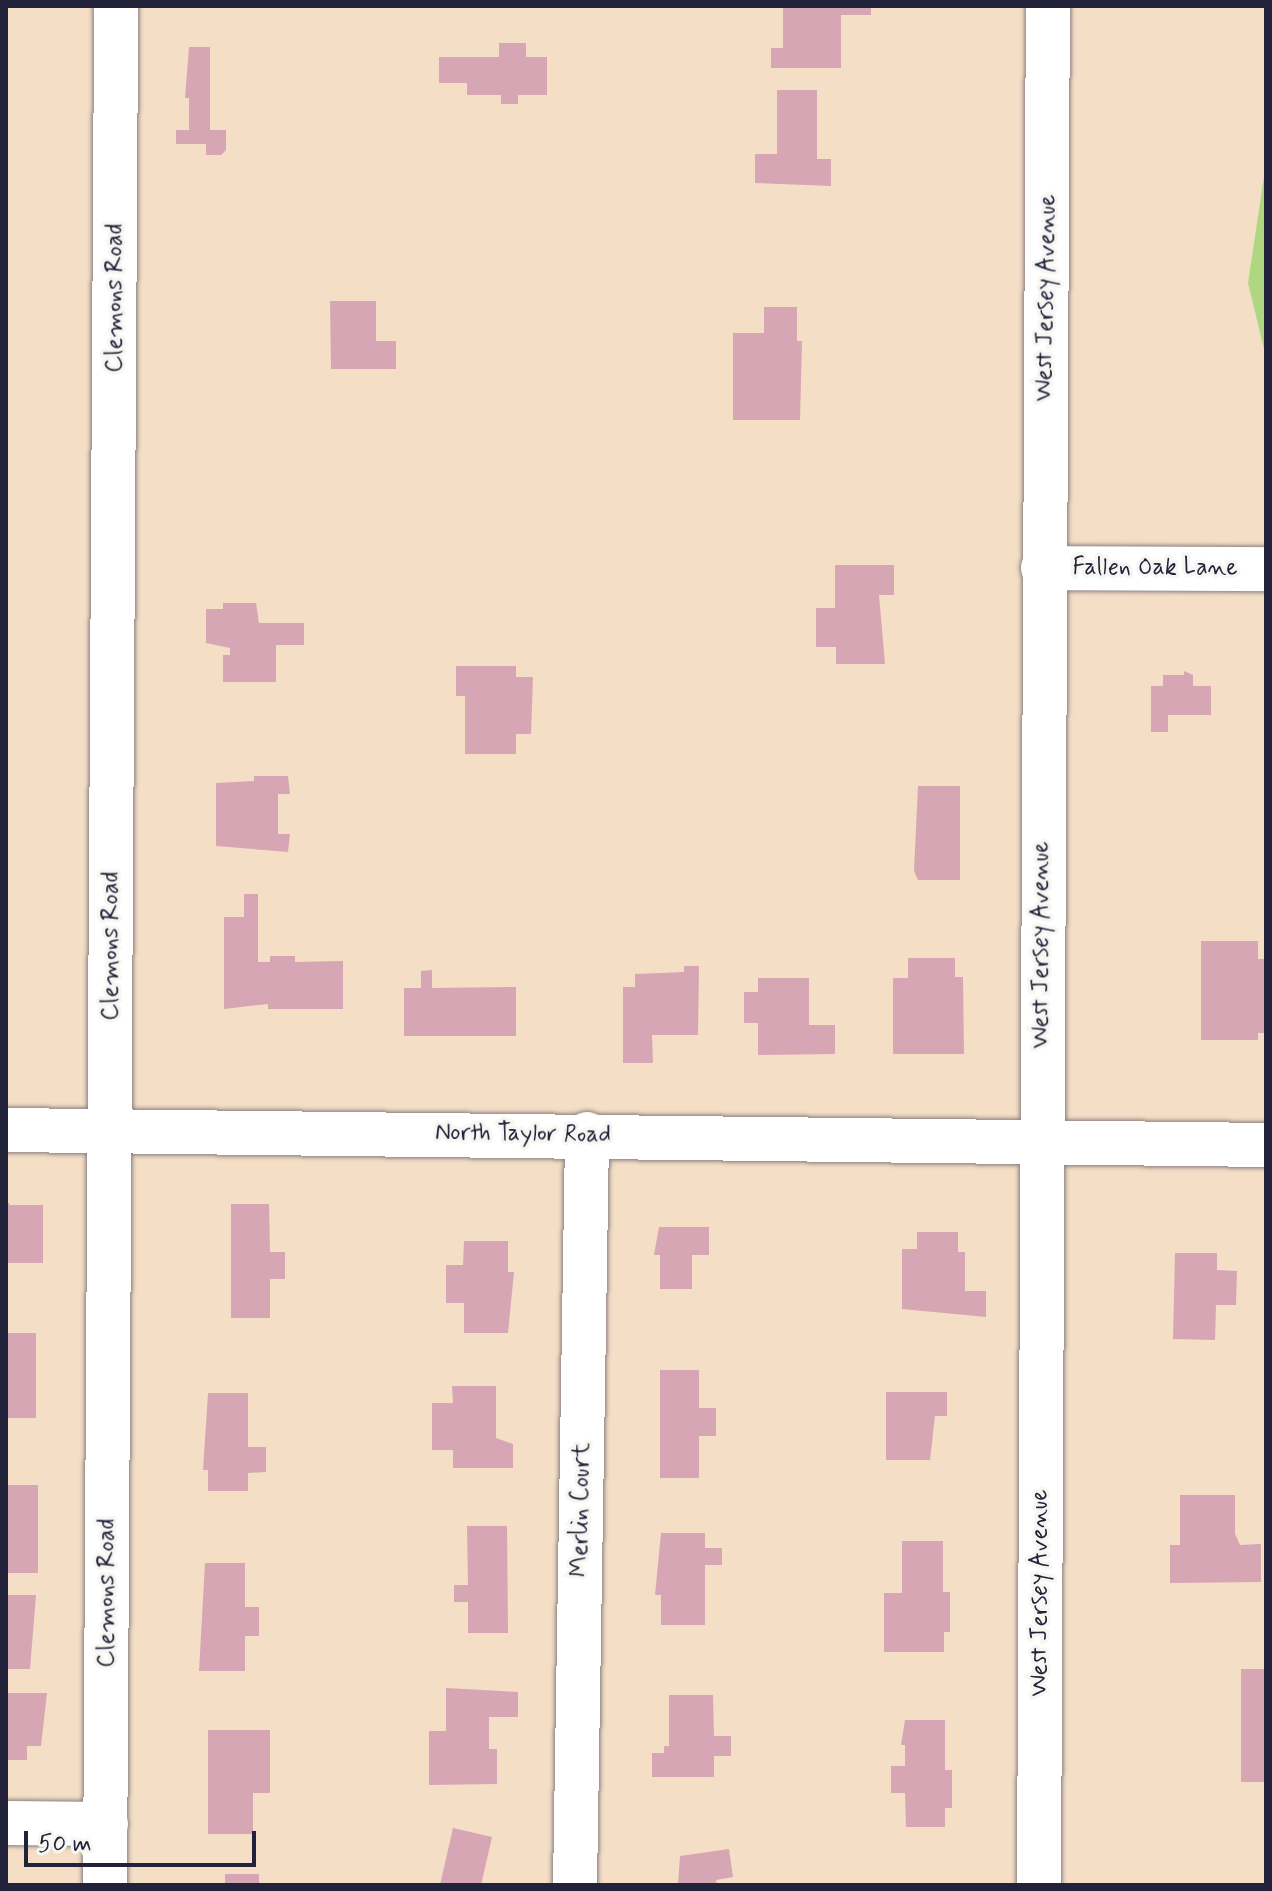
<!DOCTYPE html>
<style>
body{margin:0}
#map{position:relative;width:1272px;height:1891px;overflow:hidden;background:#f4dec5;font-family:Mynerve,sans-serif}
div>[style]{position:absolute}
.green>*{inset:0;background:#afd782}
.building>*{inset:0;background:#d7a6b4;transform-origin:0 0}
.roads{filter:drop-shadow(0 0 2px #8b8080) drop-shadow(0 0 2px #8b8080)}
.minor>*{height:44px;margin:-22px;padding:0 22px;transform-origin:22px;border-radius:22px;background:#fff}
span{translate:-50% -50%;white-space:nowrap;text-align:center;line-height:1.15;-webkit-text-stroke:7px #f6f6f2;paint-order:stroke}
.street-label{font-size:24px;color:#22223b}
.frame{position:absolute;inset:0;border:8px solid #22223b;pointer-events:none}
.scale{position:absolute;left:24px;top:1831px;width:232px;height:36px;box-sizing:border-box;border:4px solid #22223b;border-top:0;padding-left:10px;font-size:24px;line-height:28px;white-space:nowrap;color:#22223b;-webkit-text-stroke:6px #f6f6f2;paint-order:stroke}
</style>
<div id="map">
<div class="green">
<div style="clip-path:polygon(1266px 163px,1266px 357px,1248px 283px)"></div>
</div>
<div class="building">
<div style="clip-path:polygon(783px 6px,871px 6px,871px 15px,841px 15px,841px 68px,771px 68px,771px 48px,783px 48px)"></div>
<div style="clip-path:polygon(499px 43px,526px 43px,526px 57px,547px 57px,547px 95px,518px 95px,518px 104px,501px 104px,501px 95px,467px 95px,467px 83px,439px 83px,439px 57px,499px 57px)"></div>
<div style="clip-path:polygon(189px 47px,210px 47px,210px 130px,226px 130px,226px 150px,221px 155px,206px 155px,206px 144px,176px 144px,176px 130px,189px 130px,189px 98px,185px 98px)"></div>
<div style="clip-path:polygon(777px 90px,817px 90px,817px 159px,831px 159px,831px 186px,755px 183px,755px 154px,777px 154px)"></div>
<div style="clip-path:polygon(330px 301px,376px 301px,376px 341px,396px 341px,396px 369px,331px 369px)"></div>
<div style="clip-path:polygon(764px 307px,797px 307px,797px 341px,802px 341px,800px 420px,733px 420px,733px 333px,764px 333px)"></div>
<div style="clip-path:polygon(835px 565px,894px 565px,894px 595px,879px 595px,885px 664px,836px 664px,836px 647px,816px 647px,816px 608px,835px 608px)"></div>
<div style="clip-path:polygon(223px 603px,256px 603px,259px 623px,304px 623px,304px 645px,276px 645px,276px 682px,223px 682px,223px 655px,230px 655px,230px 648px,206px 643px,206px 609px,223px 609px)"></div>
<div style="clip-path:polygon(456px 666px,516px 666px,516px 677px,533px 677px,531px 734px,516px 734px,516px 754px,465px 754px,465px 696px,456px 696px)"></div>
<div style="clip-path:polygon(1184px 671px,1193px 675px,1193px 686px,1211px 686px,1211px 715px,1168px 715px,1168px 732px,1151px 732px,1151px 686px,1163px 686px,1163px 675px,1184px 675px)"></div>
<div style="clip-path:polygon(254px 776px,288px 776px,290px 794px,278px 794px,278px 834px,290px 834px,288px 852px,216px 846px,216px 783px,254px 781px)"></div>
<div style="clip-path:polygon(918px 786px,960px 786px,960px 880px,918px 880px,914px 871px)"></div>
<div style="clip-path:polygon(244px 894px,258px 894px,258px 962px,270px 962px,270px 956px,295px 956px,295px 962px,343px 961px,343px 1009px,268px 1009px,268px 1004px,224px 1009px,224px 917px,244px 917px)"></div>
<div style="clip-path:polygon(1201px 941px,1258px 941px,1258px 959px,1266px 959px,1266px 1033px,1258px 1033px,1258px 1040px,1201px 1040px)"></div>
<div style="clip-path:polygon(908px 958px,955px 958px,955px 977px,963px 977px,964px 1054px,893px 1054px,893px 978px,908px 978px)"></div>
<div style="clip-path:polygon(684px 966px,699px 966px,698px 1035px,652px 1035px,653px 1063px,623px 1063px,623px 987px,635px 987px,635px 974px,684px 972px)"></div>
<div style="clip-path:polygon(432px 970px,432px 988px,516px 987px,516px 1036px,404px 1036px,404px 988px,421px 988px,421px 971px)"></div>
<div style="clip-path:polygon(758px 978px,809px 978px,809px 1025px,835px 1025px,835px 1054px,758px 1055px,758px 1023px,744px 1023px,744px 992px,758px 992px)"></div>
<div style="clip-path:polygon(6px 1200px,10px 1205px,43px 1205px,43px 1263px,6px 1263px)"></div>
<div style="clip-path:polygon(231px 1204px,269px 1204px,270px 1252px,285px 1252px,285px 1279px,270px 1279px,270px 1318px,231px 1318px)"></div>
<div style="clip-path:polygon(659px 1227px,709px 1227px,709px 1255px,692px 1255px,692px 1289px,660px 1289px,660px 1255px,654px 1255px)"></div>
<div style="clip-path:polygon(917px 1232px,958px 1232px,958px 1252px,965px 1252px,965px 1291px,986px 1291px,986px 1317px,902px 1309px,902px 1249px,917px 1249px)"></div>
<div style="clip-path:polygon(464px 1241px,508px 1241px,508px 1272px,514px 1272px,508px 1333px,464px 1333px,464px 1303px,446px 1303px,446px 1265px,463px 1265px)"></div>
<div style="clip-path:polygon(1175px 1253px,1217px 1253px,1217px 1270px,1237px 1271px,1236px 1305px,1216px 1305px,1215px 1340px,1173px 1339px)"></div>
<div style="left:6px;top:1333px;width:30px;height:85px"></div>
<div style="clip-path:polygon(660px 1370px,699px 1370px,699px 1408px,716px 1408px,716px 1436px,699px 1436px,699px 1478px,660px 1478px)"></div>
<div style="clip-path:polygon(452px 1386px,496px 1386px,496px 1438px,513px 1444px,513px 1468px,453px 1468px,453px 1450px,432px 1450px,432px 1403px,453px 1403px)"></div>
<div style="clip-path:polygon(886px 1392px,947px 1392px,947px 1416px,935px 1416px,930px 1460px,886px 1460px)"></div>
<div style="clip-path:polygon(208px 1393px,248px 1393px,248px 1447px,266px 1447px,266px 1472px,248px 1473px,248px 1491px,208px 1491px,208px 1470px,203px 1470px)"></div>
<div style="left:6px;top:1485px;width:32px;height:88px"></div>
<div style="clip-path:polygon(1180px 1495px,1235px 1495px,1235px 1534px,1240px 1545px,1261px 1544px,1261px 1582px,1170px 1583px,1170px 1545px,1180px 1545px)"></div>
<div style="clip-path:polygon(467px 1526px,507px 1526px,508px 1633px,468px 1633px,468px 1602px,454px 1602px,454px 1585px,468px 1585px)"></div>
<div style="clip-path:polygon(661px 1533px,705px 1533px,705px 1548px,722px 1548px,722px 1565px,705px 1565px,705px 1625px,661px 1625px,661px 1595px,655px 1595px)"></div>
<div style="clip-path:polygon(902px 1541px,943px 1541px,943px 1592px,950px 1592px,950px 1632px,944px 1632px,944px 1652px,884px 1652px,884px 1593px,902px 1593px)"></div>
<div style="clip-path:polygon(205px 1563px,245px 1563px,245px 1607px,259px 1607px,259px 1636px,245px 1636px,245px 1671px,199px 1671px)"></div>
<div style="clip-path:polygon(6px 1595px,36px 1595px,30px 1669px,6px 1669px)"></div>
<div style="left:1241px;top:1669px;width:25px;height:113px"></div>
<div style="clip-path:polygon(446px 1688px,518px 1692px,518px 1717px,489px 1717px,489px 1749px,497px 1749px,497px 1784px,429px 1785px,429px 1731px,446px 1731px)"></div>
<div style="clip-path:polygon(6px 1693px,47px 1693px,41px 1746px,27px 1746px,27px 1760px,6px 1760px)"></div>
<div style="clip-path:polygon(669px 1695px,713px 1695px,714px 1736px,731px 1736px,731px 1756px,714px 1756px,714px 1777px,652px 1777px,652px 1753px,664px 1753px,664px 1746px,669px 1746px)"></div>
<div style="clip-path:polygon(905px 1720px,945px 1720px,945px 1770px,952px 1770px,952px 1808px,945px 1808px,945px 1827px,906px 1827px,905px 1793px,891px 1793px,891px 1766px,905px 1766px,905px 1745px,901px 1745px)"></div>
<div style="clip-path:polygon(208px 1730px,270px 1730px,270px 1793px,253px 1793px,253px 1834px,208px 1834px)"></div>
<div style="clip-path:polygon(453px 1828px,492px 1837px,481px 1885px,440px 1885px)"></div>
<div style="clip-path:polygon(729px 1849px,733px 1877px,716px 1880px,717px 1885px,678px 1885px,680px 1856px)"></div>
<div style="left:225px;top:1874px;width:34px;height:11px"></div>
</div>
<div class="roads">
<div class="minor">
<div style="left:1043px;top:568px;width:223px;rotate:0.3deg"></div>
<div style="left:6px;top:1130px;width:1260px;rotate:0.68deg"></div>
<div style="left:6px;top:1823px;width:100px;rotate:0.6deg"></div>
<div style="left:105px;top:1885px;width:1879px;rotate:-89.66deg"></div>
<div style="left:575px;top:1885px;width:751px;rotate:-89.08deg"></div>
<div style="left:1039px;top:1885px;width:1879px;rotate:-89.73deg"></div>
</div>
</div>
<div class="street-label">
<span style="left:115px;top:298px;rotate:-90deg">Clemons Road</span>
<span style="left:1046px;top:298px;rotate:-89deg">West Jersey Avenue</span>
<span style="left:1155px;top:568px">Fallen Oak Lane</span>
<span style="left:1041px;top:945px;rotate:-90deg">West Jersey Avenue</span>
<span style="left:111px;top:946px;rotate:-90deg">Clemons Road</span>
<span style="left:523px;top:1134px;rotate:1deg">North Taylor Road</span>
<span style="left:581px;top:1510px;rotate:-89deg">Merlin Court</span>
<span style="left:107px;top:1593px;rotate:-90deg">Clemons Road</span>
<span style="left:1040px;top:1593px;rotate:-90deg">West Jersey Avenue</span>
</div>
<div class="frame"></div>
<div class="scale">50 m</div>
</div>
